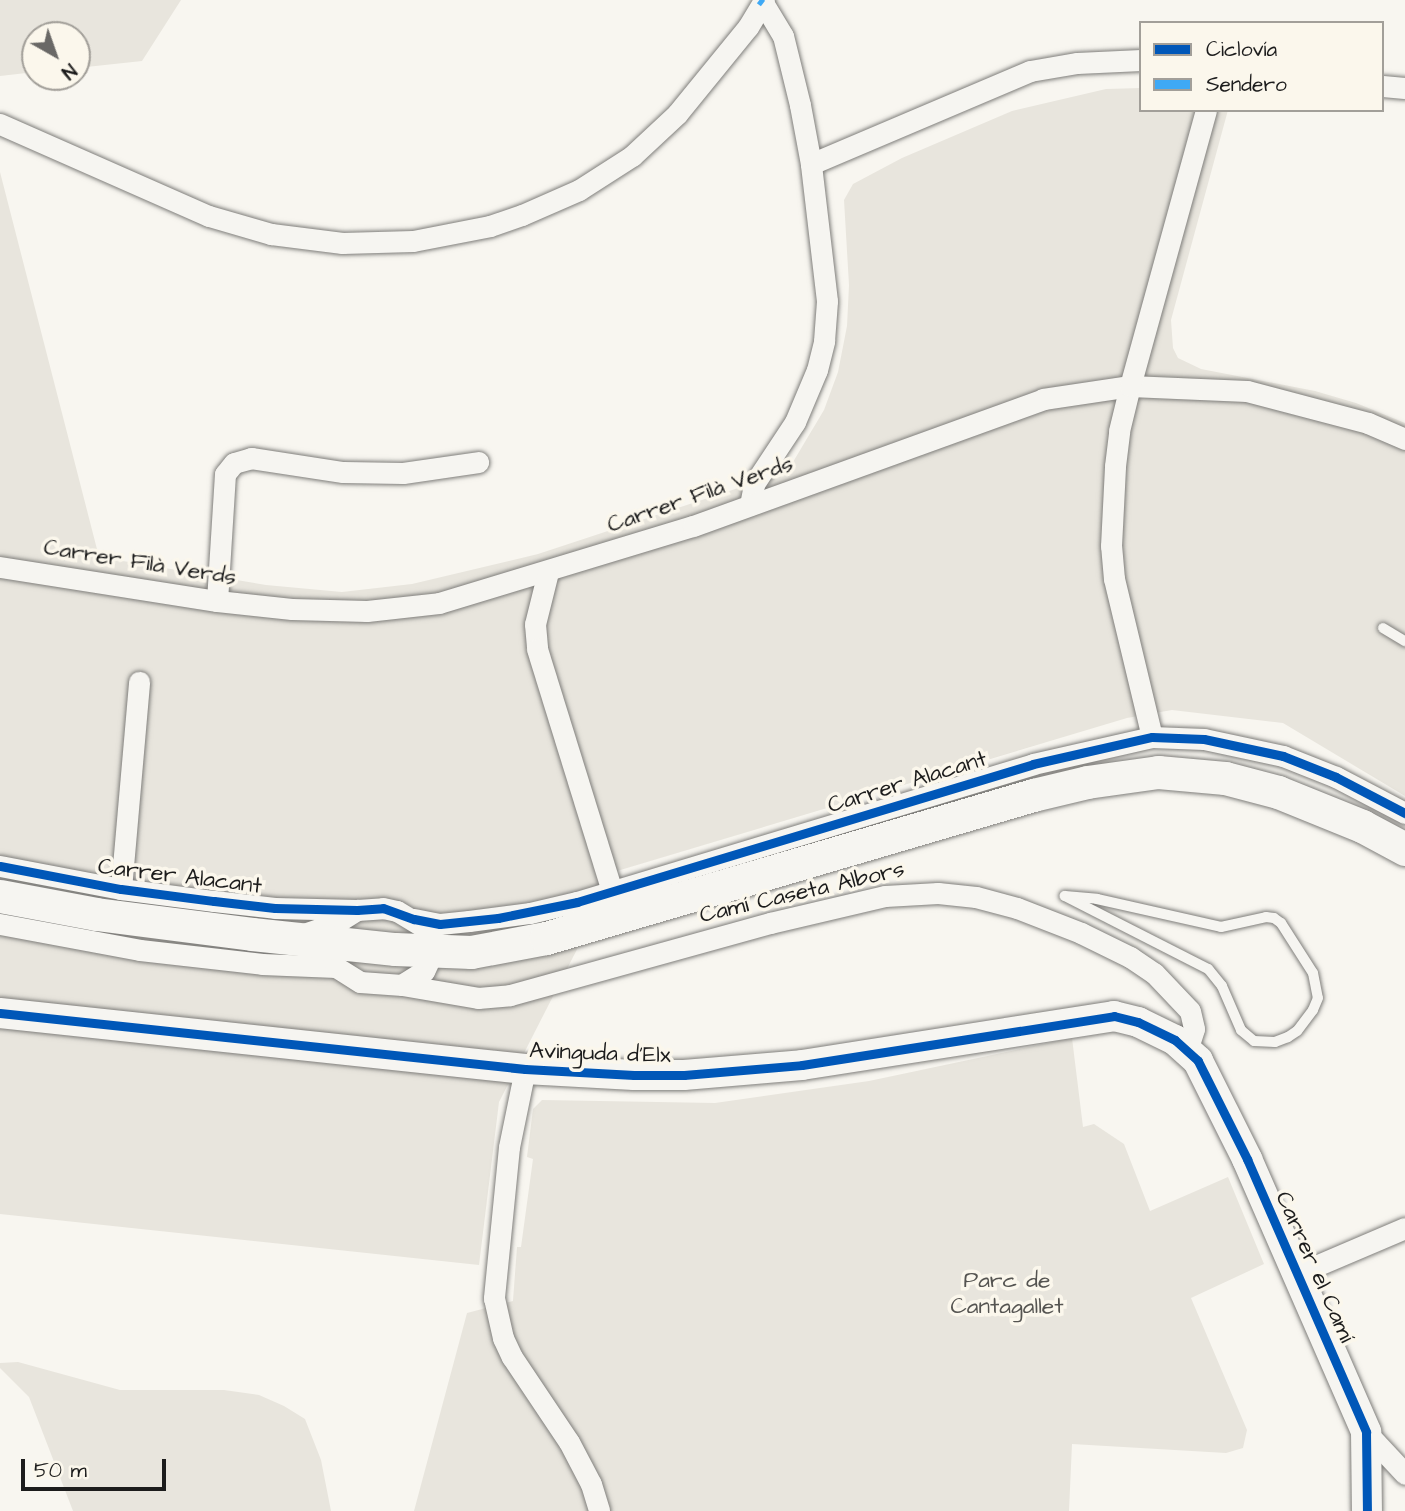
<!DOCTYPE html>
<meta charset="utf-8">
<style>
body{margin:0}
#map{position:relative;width:1405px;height:1511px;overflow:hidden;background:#f8f6f0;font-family:"Architects Daughter",sans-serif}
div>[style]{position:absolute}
.built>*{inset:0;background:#e8e5dd}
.roads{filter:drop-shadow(0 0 2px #7f7e7b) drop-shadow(0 0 2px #7f7e7b)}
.lane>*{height:10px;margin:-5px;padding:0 5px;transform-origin:5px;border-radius:5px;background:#f6f5f1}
.street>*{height:21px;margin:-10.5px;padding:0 10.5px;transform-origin:10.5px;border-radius:10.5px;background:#f6f5f1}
.secondary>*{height:30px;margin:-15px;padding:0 15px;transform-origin:15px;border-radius:15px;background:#f6f5f1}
.primary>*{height:33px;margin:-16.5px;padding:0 16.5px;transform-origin:16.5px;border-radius:16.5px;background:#f6f5f1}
.quiet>*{height:7px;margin-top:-3.5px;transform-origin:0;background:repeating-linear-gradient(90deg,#3fa9f5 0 14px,transparent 0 21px)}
.cycleway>*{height:9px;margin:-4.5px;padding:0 4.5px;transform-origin:4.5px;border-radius:4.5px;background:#0057b8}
span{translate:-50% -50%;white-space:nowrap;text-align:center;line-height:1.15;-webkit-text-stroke:7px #fbf7ec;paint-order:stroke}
.street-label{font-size:23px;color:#1c1c1c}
.park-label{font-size:23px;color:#555451}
.legend{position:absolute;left:1139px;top:21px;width:245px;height:91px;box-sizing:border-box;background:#fbf7ec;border:2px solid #a29f99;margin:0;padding:9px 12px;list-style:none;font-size:21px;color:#1c1c1c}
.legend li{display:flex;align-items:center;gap:14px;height:35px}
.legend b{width:35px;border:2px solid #a29f99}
.north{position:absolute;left:21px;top:21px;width:70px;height:70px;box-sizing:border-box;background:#fbf7ec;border:2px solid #a29f99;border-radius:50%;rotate:140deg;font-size:19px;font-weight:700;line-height:28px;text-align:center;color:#1c1c1c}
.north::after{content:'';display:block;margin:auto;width:24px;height:32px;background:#696866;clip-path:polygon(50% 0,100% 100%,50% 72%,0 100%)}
.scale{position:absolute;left:21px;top:1459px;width:145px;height:32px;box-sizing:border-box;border:4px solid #1c1c1c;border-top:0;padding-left:9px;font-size:21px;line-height:24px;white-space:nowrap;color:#1c1c1c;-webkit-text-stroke:5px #fbf7ec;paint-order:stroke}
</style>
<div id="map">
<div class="built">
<div style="clip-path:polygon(0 0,181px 0,142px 61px,77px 68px,77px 35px,35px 35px,35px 72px,0 76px)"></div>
<div style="clip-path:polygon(1141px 88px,1141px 110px,1228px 110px,1171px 320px,1173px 348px,1178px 358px,1201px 369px,1315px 391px,1356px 403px,1405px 423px,1405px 796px,1283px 723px,1172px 710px,1127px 718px,617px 871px,499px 1102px,479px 1265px,0 1214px,0 172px,99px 557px,266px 585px,342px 592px,412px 584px,538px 554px,787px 472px,824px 410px,838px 372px,847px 326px,849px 285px,844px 200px,853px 184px,902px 158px,1012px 111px,1106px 89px)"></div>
<div style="clip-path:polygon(1072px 1038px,1083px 1127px,1094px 1124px,1124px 1144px,1150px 1211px,1228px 1177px,1264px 1264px,1191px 1298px,1247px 1430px,1243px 1448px,1226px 1453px,1072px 1444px,1069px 1511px,414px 1511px,467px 1313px,513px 1301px,517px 1247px,521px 1247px,533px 1159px,527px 1157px,533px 1109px,542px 1100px,715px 1103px,869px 1081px)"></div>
<div style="clip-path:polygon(18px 1362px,120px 1390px,224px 1390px,259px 1395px,284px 1406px,305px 1419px,321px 1460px,331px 1511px,73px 1511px,29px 1397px,0 1368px,0 1363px)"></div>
</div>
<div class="roads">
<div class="lane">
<div style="left:1383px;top:628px;width:26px;rotate:31deg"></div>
<div style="left:1065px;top:896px;width:32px;rotate:5deg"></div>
<div style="left:1097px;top:899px;width:127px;rotate:12.7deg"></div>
<div style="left:1221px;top:927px;width:46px;rotate:-12.5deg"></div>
<div style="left:1266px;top:917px;width:8px;rotate:7deg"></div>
<div style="left:1274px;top:918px;width:9px;rotate:36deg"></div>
<div style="left:1281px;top:923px;width:59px;rotate:57.4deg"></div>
<div style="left:1313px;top:973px;width:25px;rotate:79deg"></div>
<div style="left:1318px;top:998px;width:13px;rotate:113deg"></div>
<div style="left:1313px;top:1010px;width:26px;rotate:127deg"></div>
<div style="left:1297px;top:1031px;width:11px;rotate:146deg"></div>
<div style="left:1288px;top:1037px;width:14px;rotate:159deg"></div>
<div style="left:1275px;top:1042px;width:21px;rotate:-177deg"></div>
<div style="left:1254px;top:1041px;width:17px;rotate:-140deg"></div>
<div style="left:1241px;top:1030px;width:48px;rotate:-113.4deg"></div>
<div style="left:1222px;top:986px;width:22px;rotate:-129deg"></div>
<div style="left:1208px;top:969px;width:161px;rotate:-153deg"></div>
</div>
<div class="street">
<div style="left:1382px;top:86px;width:23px;rotate:5deg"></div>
<div style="left:0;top:124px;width:228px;rotate:23.8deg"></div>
<div style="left:209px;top:216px;width:65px;rotate:16.2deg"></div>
<div style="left:271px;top:234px;width:72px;rotate:7.2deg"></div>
<div style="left:342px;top:243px;width:71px;rotate:-1.6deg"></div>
<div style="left:413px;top:241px;width:78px;rotate:-11deg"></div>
<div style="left:490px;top:226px;width:34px;rotate:-19deg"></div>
<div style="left:522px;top:215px;width:62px;rotate:-23.7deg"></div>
<div style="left:579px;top:190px;width:63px;rotate:-32.7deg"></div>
<div style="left:632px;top:156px;width:62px;rotate:-43deg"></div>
<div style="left:677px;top:114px;width:112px;rotate:-50.8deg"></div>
<div style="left:748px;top:27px;width:31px;rotate:-59deg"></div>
<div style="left:811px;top:164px;width:238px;rotate:-23deg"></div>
<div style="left:1030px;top:71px;width:48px;rotate:-9.7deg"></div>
<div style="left:1077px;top:63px;width:64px;rotate:-2.7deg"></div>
<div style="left:750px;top:505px;width:21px;rotate:-79deg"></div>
<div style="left:754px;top:484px;width:74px;rotate:-56.5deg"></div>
<div style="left:795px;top:422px;width:56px;rotate:-67.1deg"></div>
<div style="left:817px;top:370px;width:30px;rotate:-76deg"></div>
<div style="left:824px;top:341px;width:40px;rotate:-85.7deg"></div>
<div style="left:827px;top:301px;width:138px;rotate:-96.7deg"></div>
<div style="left:811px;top:164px;width:60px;rotate:-100.6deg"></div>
<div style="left:800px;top:105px;width:71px;rotate:-103.8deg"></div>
<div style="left:783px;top:36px;width:39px;rotate:-121deg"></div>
<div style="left:0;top:567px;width:220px;rotate:8.9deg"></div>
<div style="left:217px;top:601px;width:75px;rotate:6.1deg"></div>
<div style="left:292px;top:609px;width:75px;rotate:1.5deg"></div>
<div style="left:367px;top:611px;width:72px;rotate:-6.3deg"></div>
<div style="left:439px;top:603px;width:265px;rotate:-16.9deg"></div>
<div style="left:693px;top:526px;width:372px;rotate:-19.9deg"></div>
<div style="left:1043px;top:399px;width:88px;rotate:-8.5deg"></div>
<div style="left:1130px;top:386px;width:117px;rotate:2.4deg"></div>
<div style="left:1247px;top:391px;width:125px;rotate:14.8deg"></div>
<div style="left:1368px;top:423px;width:40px;rotate:23.4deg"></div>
<div style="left:548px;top:572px;width:54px;rotate:104deg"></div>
<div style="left:535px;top:624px;width:25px;rotate:85deg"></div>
<div style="left:537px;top:649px;width:254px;rotate:72.8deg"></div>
<div style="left:217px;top:601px;width:127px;rotate:-86.4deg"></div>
<div style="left:225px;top:474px;width:14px;rotate:-51deg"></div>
<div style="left:234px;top:463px;width:18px;rotate:-16deg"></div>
<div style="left:251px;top:458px;width:93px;rotate:8.7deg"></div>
<div style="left:343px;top:472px;width:60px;rotate:1deg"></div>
<div style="left:403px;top:473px;width:76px;rotate:-8.3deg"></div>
<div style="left:1152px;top:737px;width:163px;rotate:-103.5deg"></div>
<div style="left:1114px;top:579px;width:33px;rotate:-95deg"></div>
<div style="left:1111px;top:546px;width:80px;rotate:-87.1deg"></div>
<div style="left:1115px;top:466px;width:35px;rotate:-83deg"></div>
<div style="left:1119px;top:431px;width:46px;rotate:-76.3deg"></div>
<div style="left:1130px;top:386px;width:286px;rotate:-74.6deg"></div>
<div style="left:0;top:866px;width:123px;rotate:10.8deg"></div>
<div style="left:121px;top:889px;width:94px;rotate:7.4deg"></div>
<div style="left:214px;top:901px;width:61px;rotate:6.5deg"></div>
<div style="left:275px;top:908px;width:82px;rotate:1.4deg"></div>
<div style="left:121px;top:889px;width:208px;rotate:-85deg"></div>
<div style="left:414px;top:919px;width:26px;rotate:11deg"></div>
<div style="left:440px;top:924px;width:29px;rotate:-6deg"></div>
<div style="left:469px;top:921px;width:62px;rotate:-7.5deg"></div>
<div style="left:530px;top:913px;width:48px;rotate:-13.2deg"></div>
<div style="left:577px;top:902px;width:476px;rotate:-16.8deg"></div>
<div style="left:1033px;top:764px;width:122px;rotate:-12.8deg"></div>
<div style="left:1152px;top:737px;width:52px;rotate:2.2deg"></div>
<div style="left:1204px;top:739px;width:81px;rotate:12.1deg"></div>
<div style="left:1283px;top:756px;width:57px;rotate:21.6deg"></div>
<div style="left:1336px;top:777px;width:78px;rotate:27.6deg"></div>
<div style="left:0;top:924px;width:142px;rotate:10.5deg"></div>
<div style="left:140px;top:950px;width:123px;rotate:6.5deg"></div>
<div style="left:262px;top:964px;width:74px;rotate:2.3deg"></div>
<div style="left:304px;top:934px;width:34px;rotate:-19deg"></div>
<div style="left:336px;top:923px;width:25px;rotate:-32deg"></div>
<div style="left:357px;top:910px;width:26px;rotate:-4deg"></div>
<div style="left:383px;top:908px;width:14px;rotate:12deg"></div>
<div style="left:397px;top:911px;width:29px;rotate:31deg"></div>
<div style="left:422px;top:926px;width:12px;rotate:55deg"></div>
<div style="left:429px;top:936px;width:16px;rotate:76deg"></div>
<div style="left:433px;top:952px;width:21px;rotate:115deg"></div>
<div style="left:424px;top:971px;width:26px;rotate:148deg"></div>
<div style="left:402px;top:985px;width:42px;rotate:-175.9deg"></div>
<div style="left:360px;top:982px;width:28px;rotate:-148deg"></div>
<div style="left:336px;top:967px;width:26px;rotate:-108deg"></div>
<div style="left:328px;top:942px;width:21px;rotate:-67deg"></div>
<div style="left:402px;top:985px;width:77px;rotate:9.7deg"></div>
<div style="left:478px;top:998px;width:32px;rotate:-5deg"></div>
<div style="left:510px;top:995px;width:270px;rotate:-15.5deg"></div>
<div style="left:770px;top:923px;width:118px;rotate:-13.2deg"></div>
<div style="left:885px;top:896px;width:53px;rotate:-3.2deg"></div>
<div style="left:938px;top:893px;width:38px;rotate:6deg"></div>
<div style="left:976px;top:897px;width:42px;rotate:15deg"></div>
<div style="left:1017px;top:908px;width:69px;rotate:21.3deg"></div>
<div style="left:1081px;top:933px;width:55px;rotate:26.1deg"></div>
<div style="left:1130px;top:957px;width:29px;rotate:34deg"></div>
<div style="left:1154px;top:973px;width:52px;rotate:46.5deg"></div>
<div style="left:1190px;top:1011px;width:18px;rotate:77deg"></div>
<div style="left:1194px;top:1029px;width:22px;rotate:108deg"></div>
<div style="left:525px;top:1069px;width:80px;rotate:101.6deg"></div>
<div style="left:509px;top:1147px;width:152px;rotate:95.7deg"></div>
<div style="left:494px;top:1298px;width:41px;rotate:77.3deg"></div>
<div style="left:503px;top:1338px;width:21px;rotate:65deg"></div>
<div style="left:512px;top:1357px;width:102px;rotate:56.2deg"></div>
<div style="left:569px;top:1442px;width:47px;rotate:62.4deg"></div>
<div style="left:591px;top:1484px;width:28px;rotate:73deg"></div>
<div style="left:1297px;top:1274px;width:117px;rotate:-23.1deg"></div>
<div style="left:1366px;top:1432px;width:57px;rotate:47.1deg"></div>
</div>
<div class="secondary">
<div style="left:0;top:1013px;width:528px;rotate:6.09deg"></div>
<div style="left:525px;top:1069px;width:109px;rotate:3.2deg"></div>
<div style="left:634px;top:1075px;width:50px"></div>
<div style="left:684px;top:1075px;width:118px;rotate:-4.8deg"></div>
<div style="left:802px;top:1065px;width:316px;rotate:-8.9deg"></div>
<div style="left:1114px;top:1016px;width:25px;rotate:14deg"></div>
<div style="left:1138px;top:1022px;width:41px;rotate:25.9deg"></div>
<div style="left:1175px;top:1040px;width:31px;rotate:42deg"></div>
<div style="left:1198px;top:1061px;width:110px;rotate:63.4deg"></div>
<div style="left:1247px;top:1159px;width:298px;rotate:66.4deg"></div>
<div style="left:1366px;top:1432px;width:79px;rotate:89.3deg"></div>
</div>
<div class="primary">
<div style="left:0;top:896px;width:98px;rotate:10.6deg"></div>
<div style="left:96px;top:914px;width:157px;rotate:7.3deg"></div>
<div style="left:252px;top:934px;width:144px;rotate:6deg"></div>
<div style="left:395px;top:949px;width:76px;rotate:2.3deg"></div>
<div style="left:471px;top:952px;width:76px;rotate:-10.6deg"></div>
<div style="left:546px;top:938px;width:508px;rotate:-16.36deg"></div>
<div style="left:1033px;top:795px;width:56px;rotate:-13.5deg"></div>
<div style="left:1087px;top:782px;width:72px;rotate:-8deg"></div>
<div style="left:1158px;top:772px;width:67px;rotate:5.1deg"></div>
<div style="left:1225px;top:778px;width:55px;rotate:14.8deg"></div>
<div style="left:1278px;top:792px;width:91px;rotate:22deg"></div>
<div style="left:1362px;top:826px;width:49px;rotate:28.1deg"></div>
</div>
</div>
<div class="quiet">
<div style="left:759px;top:0;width:5px;rotate:37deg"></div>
</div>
<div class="cycleway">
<div style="left:0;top:866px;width:123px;rotate:10.8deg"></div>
<div style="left:121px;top:889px;width:94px;rotate:7.4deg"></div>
<div style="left:214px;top:901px;width:61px;rotate:6.5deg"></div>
<div style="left:275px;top:908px;width:82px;rotate:1.4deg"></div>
<div style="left:357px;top:910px;width:26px;rotate:-4deg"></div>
<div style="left:383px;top:908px;width:33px;rotate:20deg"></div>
<div style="left:414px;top:919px;width:26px;rotate:11deg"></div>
<div style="left:440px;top:924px;width:58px;rotate:-5.9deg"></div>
<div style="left:498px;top:918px;width:81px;rotate:-11.4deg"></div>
<div style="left:577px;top:902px;width:476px;rotate:-16.8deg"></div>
<div style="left:1033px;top:764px;width:122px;rotate:-12.8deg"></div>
<div style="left:1152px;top:737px;width:52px;rotate:2.2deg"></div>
<div style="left:1204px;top:739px;width:81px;rotate:12.1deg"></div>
<div style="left:1283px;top:756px;width:57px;rotate:21.6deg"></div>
<div style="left:1336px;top:777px;width:78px;rotate:27.6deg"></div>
<div style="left:0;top:1013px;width:528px;rotate:6.09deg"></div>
<div style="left:525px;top:1069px;width:109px;rotate:3.2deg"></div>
<div style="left:634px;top:1075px;width:50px"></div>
<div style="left:684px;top:1075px;width:118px;rotate:-4.8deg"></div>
<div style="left:802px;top:1065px;width:316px;rotate:-8.9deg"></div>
<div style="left:1114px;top:1016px;width:25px;rotate:14deg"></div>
<div style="left:1138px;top:1022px;width:41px;rotate:25.9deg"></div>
<div style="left:1175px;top:1040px;width:31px;rotate:42deg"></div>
<div style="left:1198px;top:1061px;width:110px;rotate:63.4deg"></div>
<div style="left:1247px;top:1159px;width:298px;rotate:66.4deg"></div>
<div style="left:1366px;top:1432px;width:79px;rotate:89.3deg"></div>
</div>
<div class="street-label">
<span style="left:700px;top:494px;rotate:-19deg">Carrer Filà Verds</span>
<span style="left:140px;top:562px;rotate:9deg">Carrer Filà Verds</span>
<span style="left:907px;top:782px;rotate:-17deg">Carrer Alacant</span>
<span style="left:180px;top:876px;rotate:7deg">Carrer Alacant</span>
<span style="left:802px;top:892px;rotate:-13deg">Camí Caseta Albors</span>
<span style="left:600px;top:1053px;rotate:2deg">Avinguda d'Elx</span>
<span style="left:1315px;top:1267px;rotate:66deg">Carrer el Camí</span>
</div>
<div class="park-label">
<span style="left:1007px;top:1293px">Parc de<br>Cantagallet</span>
</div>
<ul class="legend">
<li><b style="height:9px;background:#0057b8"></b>Ciclovía</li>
<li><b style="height:9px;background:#3fa9f5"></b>Sendero</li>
</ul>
<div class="north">N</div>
<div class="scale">50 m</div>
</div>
